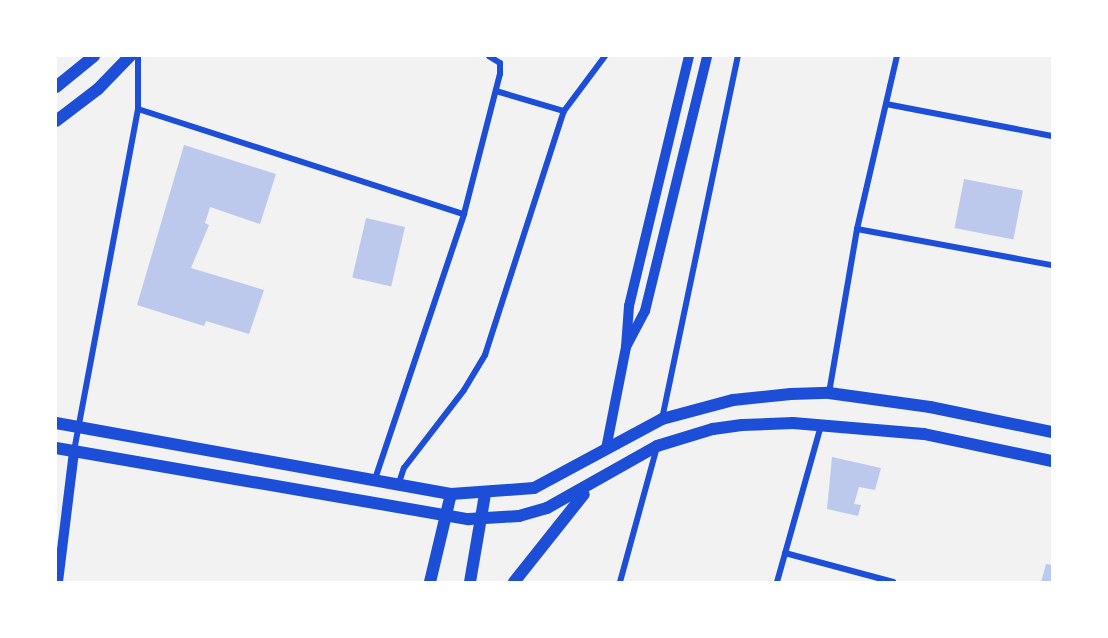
<!DOCTYPE html>
<style>
body{margin:0}
#map{position:relative;width:1108px;height:638px;overflow:hidden;background:#f2f2f2;font-family:Helvetica,sans-serif}
div>[style]{position:absolute}
.building>*{inset:0;background:#bdc9ec;transform-origin:0 0}
.minor>*{height:6px;margin:-3px;padding:0 3px;transform-origin:3px;border-radius:3px;background:#1d4ed8}
.tertiary>*{height:10px;margin:-5px;padding:0 5px;transform-origin:5px;border-radius:5px;background:#1d4ed8}
.secondary>*{height:12px;margin:-6px;padding:0 6px;transform-origin:6px;border-radius:6px;background:#1d4ed8}
span{translate:-50% -50%;white-space:nowrap;text-align:center;line-height:1.15;-webkit-text-stroke:6px #fff;paint-order:stroke}
.frame{position:absolute;inset:0;border:57px solid #fff;pointer-events:none}
</style>
<div id="map">
<div class="building">
<div style="clip-path:polygon(184px 145px,276px 174px,260px 224px,210px 207px,205px 223px,209px 225px,191px 268px,264px 290px,249px 334px,206px 321px,204px 326px,137px 305px)"></div>
<div style="left:964px;top:179px;width:60px;height:50px;rotate:11deg"></div>
<div style="left:366px;top:218px;width:40px;height:61px;rotate:13deg"></div>
<div style="clip-path:polygon(832px 457px,881px 468px,875px 490px,859px 487px,854px 504px,861px 505px,858px 516px,827px 509px)"></div>
<div style="clip-path:polygon(1046px 564px,1052px 565px,1052px 582px,1041px 582px)"></div>
</div>
<div class="minor">
<div style="left:496px;top:91px;width:71px;rotate:16.4deg"></div>
<div style="left:886px;top:104px;width:169px;rotate:10.9deg"></div>
<div style="left:138px;top:109px;width:342px;rotate:17.9deg"></div>
<div style="left:857px;top:229px;width:198px;rotate:10.5deg"></div>
<div style="left:829px;top:393px;width:166px;rotate:-80.3deg"></div>
<div style="left:857px;top:229px;width:178px;rotate:-77deg"></div>
<div style="left:662px;top:419px;width:371px;rotate:-78.2deg"></div>
<div style="left:74px;top:451px;width:348px;rotate:-79.4deg"></div>
<div style="left:138px;top:109px;width:53px;rotate:-90deg"></div>
<div style="left:374px;top:482px;width:283px;rotate:-71.4deg"></div>
<div style="left:464px;top:214px;width:145px;rotate:-75.6deg"></div>
<div style="left:500px;top:74px;width:11px;rotate:-90deg"></div>
<div style="left:500px;top:63px;width:13px;rotate:-148deg"></div>
<div style="left:398px;top:486px;width:19px;rotate:-72deg"></div>
<div style="left:404px;top:468px;width:98px;rotate:-52.4deg"></div>
<div style="left:464px;top:390px;width:41px;rotate:-59deg"></div>
<div style="left:485px;top:355px;width:256px;rotate:-72.1deg"></div>
<div style="left:564px;top:111px;width:69px;rotate:-53.3deg"></div>
<div style="left:785px;top:553px;width:112px;rotate:15deg"></div>
<div style="left:620px;top:582px;width:140px;rotate:-74.7deg"></div>
<div style="left:777px;top:582px;width:163px;rotate:-74.3deg"></div>
</div>
<div class="tertiary">
<div style="left:626px;top:347px;width:41px;rotate:-62.2deg"></div>
<div style="left:645px;top:311px;width:262px;rotate:-76.3deg"></div>
<div style="left:606px;top:449px;width:104px;rotate:-78.9deg"></div>
<div style="left:626px;top:347px;width:41px;rotate:-85.8deg"></div>
<div style="left:629px;top:306px;width:257px;rotate:-76.5deg"></div>
<div style="left:58px;top:582px;width:132px;rotate:-83deg"></div>
</div>
<div class="secondary">
<div style="left:56px;top:87px;width:49px;rotate:-39.2deg"></div>
<div style="left:56px;top:121px;width:53px;rotate:-37.3deg"></div>
<div style="left:98px;top:89px;width:46px;rotate:-45.9deg"></div>
<div style="left:56px;top:423px;width:401px;rotate:10.2deg"></div>
<div style="left:451px;top:494px;width:83px;rotate:-4.1deg"></div>
<div style="left:534px;top:488px;width:145px;rotate:-28.3deg"></div>
<div style="left:662px;top:419px;width:73px;rotate:-15deg"></div>
<div style="left:733px;top:400px;width:58px;rotate:-5.9deg"></div>
<div style="left:791px;top:394px;width:38px;rotate:-2deg"></div>
<div style="left:829px;top:393px;width:102px;rotate:7.9deg"></div>
<div style="left:930px;top:407px;width:125px;rotate:11.6deg"></div>
<div style="left:56px;top:448px;width:419px;rotate:9.8deg"></div>
<div style="left:469px;top:519px;width:50px;rotate:-3.4deg"></div>
<div style="left:519px;top:516px;width:29px;rotate:-16deg"></div>
<div style="left:547px;top:508px;width:126px;rotate:-29.4deg"></div>
<div style="left:657px;top:446px;width:59px;rotate:-16.9deg"></div>
<div style="left:713px;top:429px;width:29px;rotate:-8deg"></div>
<div style="left:742px;top:425px;width:51px;rotate:-2.2deg"></div>
<div style="left:793px;top:423px;width:131px;rotate:4.8deg"></div>
<div style="left:924px;top:434px;width:131px;rotate:11.9deg"></div>
<div style="left:430px;top:582px;width:90px;rotate:-76.6deg"></div>
<div style="left:470px;top:582px;width:89px;rotate:-80.3deg"></div>
<div style="left:514px;top:582px;width:112px;rotate:-51.5deg"></div>
</div>
<div class="frame"></div>
</div>
